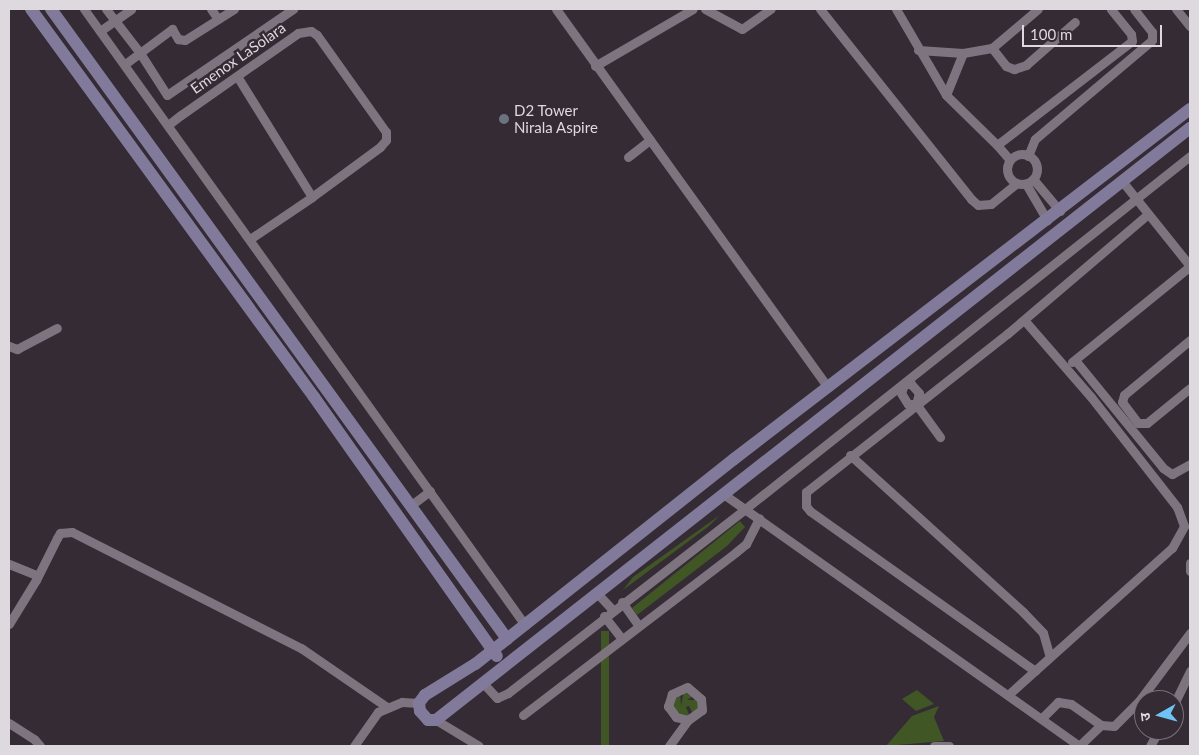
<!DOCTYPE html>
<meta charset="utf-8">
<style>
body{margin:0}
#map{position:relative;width:1199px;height:755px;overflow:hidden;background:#342b35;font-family:Lato,"Noto Sans Devanagari",sans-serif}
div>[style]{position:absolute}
.green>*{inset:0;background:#405625;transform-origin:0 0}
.street>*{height:9px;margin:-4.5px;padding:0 4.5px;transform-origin:4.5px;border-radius:4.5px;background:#7e7480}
.street>.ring{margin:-4.5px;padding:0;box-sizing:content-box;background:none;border:9px solid #7e7480;border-radius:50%}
.secondary>*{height:12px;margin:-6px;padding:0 6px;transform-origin:6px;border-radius:6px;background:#827a9b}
.dots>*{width:14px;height:14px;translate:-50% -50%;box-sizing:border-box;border:2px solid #342b35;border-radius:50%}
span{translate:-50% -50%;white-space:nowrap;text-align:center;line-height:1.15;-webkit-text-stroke:5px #342b35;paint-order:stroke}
.street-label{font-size:15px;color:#ded8df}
.poi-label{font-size:15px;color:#ded8df}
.left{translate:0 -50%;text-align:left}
.frame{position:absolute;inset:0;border:10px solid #ded8df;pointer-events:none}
.north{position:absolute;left:1134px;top:690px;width:50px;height:50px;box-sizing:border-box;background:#342b35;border:1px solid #787079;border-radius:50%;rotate:263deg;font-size:14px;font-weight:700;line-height:20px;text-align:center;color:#ded8df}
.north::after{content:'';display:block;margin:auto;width:18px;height:22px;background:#6fc2f4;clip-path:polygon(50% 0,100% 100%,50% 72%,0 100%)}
.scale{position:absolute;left:1022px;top:25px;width:140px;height:22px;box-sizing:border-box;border:2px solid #ded8df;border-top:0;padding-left:6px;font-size:15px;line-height:18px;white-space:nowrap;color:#ded8df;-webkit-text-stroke:4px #342b35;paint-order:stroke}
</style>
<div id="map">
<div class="green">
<div style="clip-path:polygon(720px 515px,709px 526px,623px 590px,633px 577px)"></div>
<div style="clip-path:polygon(740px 521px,745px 527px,727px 546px,637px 615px,632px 608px)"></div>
<div style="left:601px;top:631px;width:8px;height:127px"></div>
<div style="clip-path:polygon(680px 690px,681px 706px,684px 690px,697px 694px,687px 700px,700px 700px,701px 709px,694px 716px,689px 706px,686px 707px,690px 717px,683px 719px,670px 707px)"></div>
<div style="clip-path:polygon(917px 690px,934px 704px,916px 711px,902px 699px)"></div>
<div style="clip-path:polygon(939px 706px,934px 717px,944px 741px,886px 746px,912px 716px)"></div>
</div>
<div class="street">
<div style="left:84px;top:9px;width:758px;rotate:54.4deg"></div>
<div style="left:106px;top:9px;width:56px;rotate:52.3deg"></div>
<div style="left:140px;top:53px;width:50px;rotate:57.3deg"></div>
<div style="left:167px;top:95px;width:153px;rotate:-34.3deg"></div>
<div style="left:211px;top:9px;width:12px;rotate:55deg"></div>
<div style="left:556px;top:9px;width:466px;rotate:54.3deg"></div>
<div style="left:705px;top:9px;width:42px;rotate:28.4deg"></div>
<div style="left:742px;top:29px;width:35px;rotate:-35deg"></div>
<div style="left:820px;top:9px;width:243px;rotate:51.5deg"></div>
<div style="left:971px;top:199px;width:9px;rotate:41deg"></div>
<div style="left:978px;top:205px;width:13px;rotate:-4deg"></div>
<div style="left:991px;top:204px;width:33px;rotate:-39deg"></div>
<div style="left:896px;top:9px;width:99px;rotate:59.8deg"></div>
<div style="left:946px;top:95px;width:71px;rotate:44.4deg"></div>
<div style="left:1176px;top:9px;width:22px;rotate:51deg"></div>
<div style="left:100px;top:31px;width:38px;rotate:-35deg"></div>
<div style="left:992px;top:48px;width:60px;rotate:-40.3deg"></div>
<div style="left:918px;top:50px;width:45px;rotate:3.8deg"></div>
<div style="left:125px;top:64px;width:59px;rotate:-36.7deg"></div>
<div style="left:172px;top:29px;width:12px;rotate:59deg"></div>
<div style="left:178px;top:39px;width:7px;rotate:8deg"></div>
<div style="left:185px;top:40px;width:58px;rotate:-32.3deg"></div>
<div style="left:595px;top:66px;width:113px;rotate:-30.2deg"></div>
<div style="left:946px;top:95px;width:45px;rotate:-68deg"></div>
<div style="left:963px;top:53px;width:29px;rotate:-10deg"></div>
<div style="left:992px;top:48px;width:23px;rotate:52deg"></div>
<div style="left:1006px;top:66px;width:9px;rotate:21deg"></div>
<div style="left:1014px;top:69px;width:13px;rotate:-18deg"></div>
<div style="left:1026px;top:65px;width:65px;rotate:-41.3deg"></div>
<div style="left:168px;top:125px;width:16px;rotate:-38deg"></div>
<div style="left:181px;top:115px;width:143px;rotate:-35deg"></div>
<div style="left:298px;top:33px;width:13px;rotate:-9deg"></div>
<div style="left:311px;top:31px;width:7px;rotate:34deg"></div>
<div style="left:317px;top:35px;width:119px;rotate:54.6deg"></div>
<div style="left:386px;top:132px;width:8px;rotate:90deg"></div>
<div style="left:386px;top:140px;width:9px;rotate:131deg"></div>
<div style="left:380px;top:147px;width:84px;rotate:143.7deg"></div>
<div style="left:312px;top:197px;width:142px;rotate:-121.8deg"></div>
<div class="ring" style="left:1007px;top:154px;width:21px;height:21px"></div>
<div style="left:1028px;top:156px;width:18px;rotate:-68deg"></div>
<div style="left:1035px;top:139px;width:153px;rotate:-40.2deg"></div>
<div style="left:1152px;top:40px;width:8px;rotate:-90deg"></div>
<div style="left:1152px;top:32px;width:29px;rotate:-128deg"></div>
<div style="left:628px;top:157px;width:28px;rotate:-38deg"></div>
<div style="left:1010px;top:160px;width:20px;rotate:-131deg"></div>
<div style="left:997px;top:145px;width:170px;rotate:-37.6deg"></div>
<div style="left:1132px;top:41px;width:7px;rotate:-98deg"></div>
<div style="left:1131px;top:34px;width:32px;rotate:-129deg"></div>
<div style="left:1033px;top:179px;width:42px;rotate:49.8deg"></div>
<div style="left:1122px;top:181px;width:109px;rotate:51.3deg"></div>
<div style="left:1026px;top:184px;width:42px;rotate:59.7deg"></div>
<div style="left:250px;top:239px;width:75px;rotate:-34.1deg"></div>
<div style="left:1190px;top:340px;width:86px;rotate:140.2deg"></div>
<div style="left:1124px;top:395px;width:7px;rotate:106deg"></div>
<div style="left:1122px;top:402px;width:26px;rotate:53deg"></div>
<div style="left:1138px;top:423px;width:9px"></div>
<div style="left:1147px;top:423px;width:55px;rotate:-39.1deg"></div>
<div style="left:9px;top:346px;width:9px;rotate:21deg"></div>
<div style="left:17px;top:349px;width:45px;rotate:-27.7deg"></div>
<div style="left:1075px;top:360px;width:139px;rotate:50.8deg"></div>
<div style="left:1163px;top:468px;width:11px;rotate:34deg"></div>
<div style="left:1172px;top:474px;width:21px;rotate:-29deg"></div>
<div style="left:1072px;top:362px;width:152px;rotate:-39.1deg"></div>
<div style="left:904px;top:384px;width:7px"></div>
<div style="left:911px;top:384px;width:12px;rotate:48deg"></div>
<div style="left:919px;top:393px;width:11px;rotate:105deg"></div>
<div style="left:904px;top:384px;width:9px;rotate:108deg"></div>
<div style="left:901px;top:393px;width:13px;rotate:58deg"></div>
<div style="left:908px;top:404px;width:8px"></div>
<div style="left:916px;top:404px;width:41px;rotate:54deg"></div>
<div style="left:850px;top:455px;width:234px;rotate:42.2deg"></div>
<div style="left:1023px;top:612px;width:29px;rotate:46deg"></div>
<div style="left:1043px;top:633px;width:25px;rotate:74deg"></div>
<div style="left:722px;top:493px;width:438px;rotate:35.3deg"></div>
<div style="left:410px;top:506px;width:25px;rotate:-37deg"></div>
<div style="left:1190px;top:563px;width:8px;rotate:90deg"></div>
<div style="left:9px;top:564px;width:31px;rotate:22deg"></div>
<div style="left:596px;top:592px;width:23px;rotate:47deg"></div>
<div style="left:622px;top:602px;width:29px;rotate:55deg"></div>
<div style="left:604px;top:616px;width:29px;rotate:52deg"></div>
<div style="left:9px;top:624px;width:52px;rotate:-58.5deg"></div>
<div style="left:36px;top:580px;width:47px;rotate:-63.4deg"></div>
<div style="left:57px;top:538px;width:6px;rotate:-59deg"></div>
<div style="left:60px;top:533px;width:12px;rotate:-5deg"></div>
<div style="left:72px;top:532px;width:257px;rotate:26.9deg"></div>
<div style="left:301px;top:648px;width:104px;rotate:34.5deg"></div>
<div style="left:1035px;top:671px;width:276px;rotate:-144.6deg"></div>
<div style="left:810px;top:511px;width:6px;rotate:-129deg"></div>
<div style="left:806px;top:506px;width:14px;rotate:-90deg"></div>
<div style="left:806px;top:492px;width:256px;rotate:-38.2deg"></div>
<div style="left:1007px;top:334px;width:185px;rotate:-40.4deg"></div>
<div style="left:482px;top:682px;width:22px;rotate:47deg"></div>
<div style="left:497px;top:698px;width:12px;rotate:-24deg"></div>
<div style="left:508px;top:693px;width:300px;rotate:-37.8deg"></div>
<div style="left:745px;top:509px;width:568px;rotate:-38.42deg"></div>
<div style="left:1009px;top:694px;width:219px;rotate:-41.9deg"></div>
<div style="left:1172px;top:548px;width:25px;rotate:-61deg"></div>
<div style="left:1184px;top:526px;width:20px;rotate:-110deg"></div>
<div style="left:1177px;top:507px;width:140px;rotate:-128deg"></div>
<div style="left:1091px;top:397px;width:102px;rotate:-131deg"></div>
<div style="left:1174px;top:704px;width:37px;rotate:-64deg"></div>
<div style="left:523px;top:715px;width:268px;rotate:-37.4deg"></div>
<div style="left:736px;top:552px;width:13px;rotate:-39deg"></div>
<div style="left:746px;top:544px;width:29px;rotate:-63deg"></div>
<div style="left:1042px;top:718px;width:23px;rotate:-45deg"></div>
<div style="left:1058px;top:702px;width:13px;rotate:9deg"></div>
<div style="left:1071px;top:704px;width:37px;rotate:35deg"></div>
<div style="left:1101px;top:725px;width:13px;rotate:4deg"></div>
<div style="left:1114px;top:726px;width:35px;rotate:-45deg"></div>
<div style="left:1139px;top:701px;width:85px;rotate:-53.1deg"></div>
<div style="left:436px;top:720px;width:50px;rotate:31.2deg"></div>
<div style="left:9px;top:723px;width:30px;rotate:33deg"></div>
<div style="left:34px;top:739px;width:9px;rotate:49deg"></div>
<div style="left:354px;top:746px;width:42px;rotate:-54.8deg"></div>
<div style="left:378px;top:712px;width:26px;rotate:-23deg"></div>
<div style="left:402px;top:702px;width:17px;rotate:3deg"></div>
<div style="left:669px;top:746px;width:32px;rotate:-54deg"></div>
<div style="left:688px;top:720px;width:17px;rotate:-36deg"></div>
<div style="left:702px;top:710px;width:11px;rotate:-95deg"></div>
<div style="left:701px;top:699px;width:18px;rotate:-139deg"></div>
<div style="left:687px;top:687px;width:17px;rotate:155deg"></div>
<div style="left:672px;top:694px;width:13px;rotate:108deg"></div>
<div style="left:668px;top:706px;width:14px;rotate:54deg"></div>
<div style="left:676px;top:717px;width:12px;rotate:14deg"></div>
<div style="left:934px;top:746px;width:15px"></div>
<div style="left:1079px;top:746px;width:30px;rotate:-44deg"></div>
<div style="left:1150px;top:746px;width:18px;rotate:-61deg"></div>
</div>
<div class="secondary">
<div style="left:31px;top:9px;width:480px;rotate:53.9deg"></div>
<div style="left:314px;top:397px;width:317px;rotate:54.8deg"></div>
<div style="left:51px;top:9px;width:778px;rotate:54.1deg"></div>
<div style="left:1190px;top:109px;width:575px;rotate:142.49deg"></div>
<div style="left:734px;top:459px;width:330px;rotate:141.6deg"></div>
<div style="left:475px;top:664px;width:59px;rotate:148.2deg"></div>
<div style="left:425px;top:695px;width:10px;rotate:127deg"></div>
<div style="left:419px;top:703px;width:8px;rotate:83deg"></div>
<div style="left:420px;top:711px;width:12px;rotate:48deg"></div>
<div style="left:428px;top:720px;width:8px"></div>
<div style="left:436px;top:720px;width:959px;rotate:-38.14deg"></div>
</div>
<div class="dots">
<div style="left:504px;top:119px;background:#6b7280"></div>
</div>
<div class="street-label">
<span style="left:238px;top:58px;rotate:-35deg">Emenox LaSolara</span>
</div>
<div class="poi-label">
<span class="left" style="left:514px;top:119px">D2 Tower<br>Nirala Aspire</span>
</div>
<div class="frame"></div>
<div class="north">उ</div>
<div class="scale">100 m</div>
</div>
